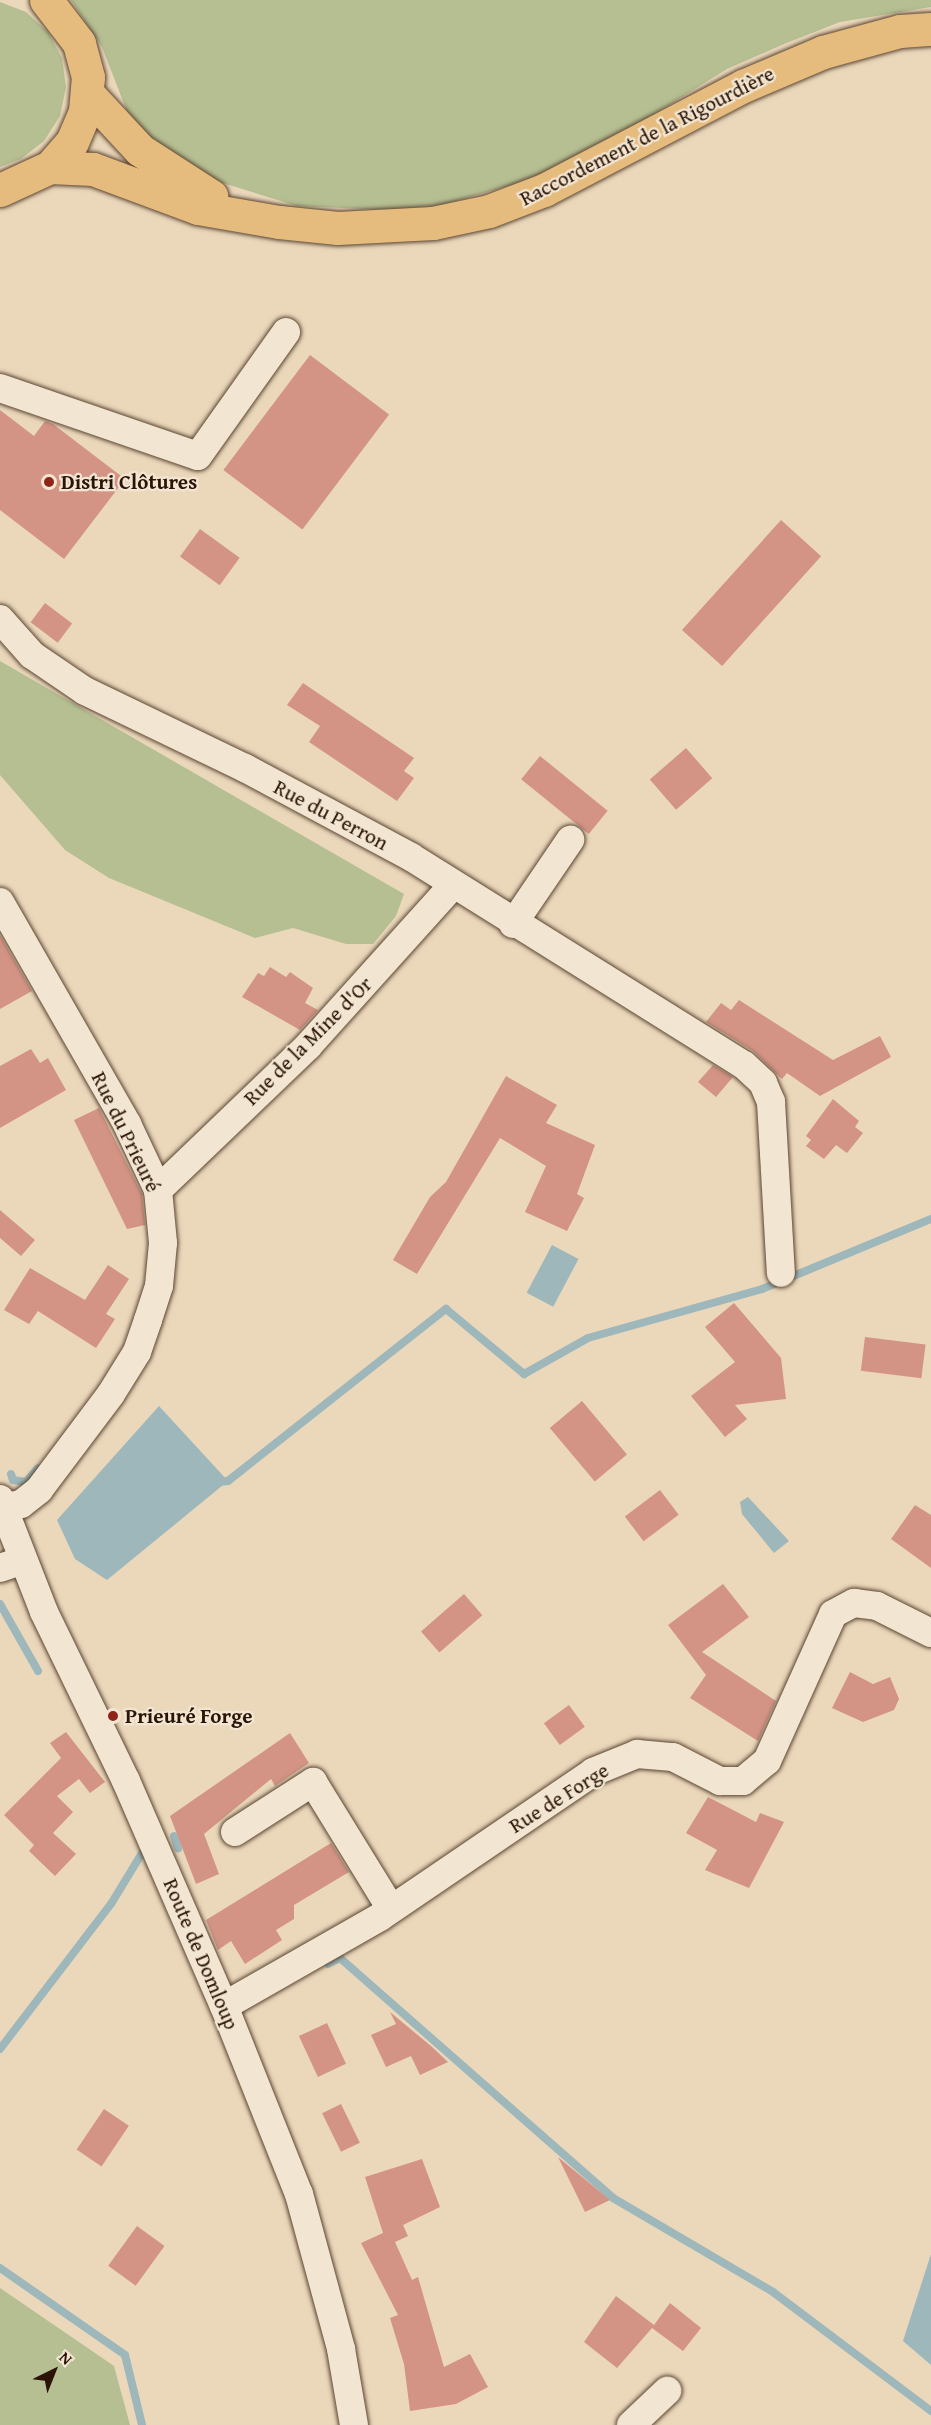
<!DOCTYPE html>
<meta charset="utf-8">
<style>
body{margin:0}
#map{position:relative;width:931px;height:2425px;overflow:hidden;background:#ebd8bb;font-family:"Gentium Book Plus",serif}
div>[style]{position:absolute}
.green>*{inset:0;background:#b5bf92}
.water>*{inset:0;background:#9db7bb;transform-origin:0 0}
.stream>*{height:8px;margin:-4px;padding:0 4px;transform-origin:4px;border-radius:4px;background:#9db7bb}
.building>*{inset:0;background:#d39485;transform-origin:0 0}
.roads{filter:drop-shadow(0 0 2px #5b4532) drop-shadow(0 0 2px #5b4532)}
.minor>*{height:28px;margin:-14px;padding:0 14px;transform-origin:14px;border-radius:14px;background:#f2e6d3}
.major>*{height:33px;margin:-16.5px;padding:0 16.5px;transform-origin:16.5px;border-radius:16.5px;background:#e6bc7e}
.dots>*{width:16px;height:16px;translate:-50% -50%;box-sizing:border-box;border:3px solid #f2e6d3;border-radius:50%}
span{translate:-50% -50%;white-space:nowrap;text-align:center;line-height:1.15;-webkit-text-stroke:4.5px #f2e6d3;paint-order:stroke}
.street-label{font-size:21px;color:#2b1405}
.poi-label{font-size:21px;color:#2b1405;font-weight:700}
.left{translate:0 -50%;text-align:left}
.north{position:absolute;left:24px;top:2341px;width:60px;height:60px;-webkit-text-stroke:4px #f2e6d3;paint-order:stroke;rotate:43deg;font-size:16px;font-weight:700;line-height:24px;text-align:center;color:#2b1405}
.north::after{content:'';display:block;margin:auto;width:21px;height:27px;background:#2b1405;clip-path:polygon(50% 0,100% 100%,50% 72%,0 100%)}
</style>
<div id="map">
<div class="green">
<div style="clip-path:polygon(71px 0,931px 0,931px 7px,840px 22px,784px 44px,727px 69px,622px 134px,532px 179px,442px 205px,389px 210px,297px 206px,213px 180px,168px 155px,128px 114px,102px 47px)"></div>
<div style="clip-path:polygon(0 2px,26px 12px,48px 32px,62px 58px,66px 87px,60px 116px,44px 141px,21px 159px,0 167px)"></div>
<div style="clip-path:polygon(0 661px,404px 894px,396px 916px,373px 944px,346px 944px,293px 928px,255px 938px,109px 878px,65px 850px,0 775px)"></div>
<div style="clip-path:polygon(0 2288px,114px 2366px,130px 2425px,0 2425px)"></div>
</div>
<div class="water">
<div style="left:552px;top:1245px;width:30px;height:54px;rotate:28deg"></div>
<div style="clip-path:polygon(159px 1406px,228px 1481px,107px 1580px,75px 1559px,57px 1520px)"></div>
<div style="clip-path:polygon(748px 1497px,789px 1541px,774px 1553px,742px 1514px,740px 1502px)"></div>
<div style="clip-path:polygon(931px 2254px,931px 2365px,903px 2341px)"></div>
</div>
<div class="stream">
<div style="left:11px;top:1474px;width:6px;rotate:72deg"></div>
<div style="left:13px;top:1480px;width:13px;rotate:9deg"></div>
<div style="left:26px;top:1482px;width:18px;rotate:-49deg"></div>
<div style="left:218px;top:1482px;width:10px;rotate:-6deg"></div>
<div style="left:228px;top:1481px;width:278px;rotate:-38.3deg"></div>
<div style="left:446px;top:1309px;width:102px;rotate:39.8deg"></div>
<div style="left:524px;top:1374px;width:73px;rotate:-29.4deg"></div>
<div style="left:588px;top:1338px;width:181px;rotate:-15.7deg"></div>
<div style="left:762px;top:1289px;width:183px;rotate:-22.5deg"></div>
<div style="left:0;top:1604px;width:77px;rotate:60.4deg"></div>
<div style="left:174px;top:1836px;width:13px;rotate:72deg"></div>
<div style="left:328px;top:1964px;width:13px;rotate:-27deg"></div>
<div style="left:340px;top:1958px;width:363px;rotate:41.3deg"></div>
<div style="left:613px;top:2198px;width:186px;rotate:30.4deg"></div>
<div style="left:773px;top:2292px;width:198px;rotate:37deg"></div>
<div style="left:0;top:2049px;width:183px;rotate:-52.6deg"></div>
<div style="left:111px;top:1904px;width:60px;rotate:-58.7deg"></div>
<div style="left:0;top:2268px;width:152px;rotate:34.8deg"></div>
<div style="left:125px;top:2355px;width:72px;rotate:76.3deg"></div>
</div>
<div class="building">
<div style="left:310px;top:355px;width:99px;height:144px;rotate:37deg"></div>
<div style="clip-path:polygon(0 410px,34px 436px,45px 421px,53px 424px,125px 479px,64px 559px,0 510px)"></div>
<div style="left:781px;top:520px;width:54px;height:148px;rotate:42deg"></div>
<div style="left:200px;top:529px;width:49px;height:34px;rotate:36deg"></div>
<div style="left:45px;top:603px;width:34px;height:24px;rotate:37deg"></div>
<div style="clip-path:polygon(303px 683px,414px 758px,404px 771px,414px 778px,397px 801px,309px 742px,320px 726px,287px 705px)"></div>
<div style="left:686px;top:748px;width:40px;height:48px;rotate:49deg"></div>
<div style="left:540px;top:756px;width:87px;height:30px;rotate:39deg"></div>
<div style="clip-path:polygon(0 935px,32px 991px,0 1009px)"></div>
<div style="clip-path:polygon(270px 967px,286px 977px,290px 972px,313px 988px,305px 1003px,318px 1010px,300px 1030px,242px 997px,258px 973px,264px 976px)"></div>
<div style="clip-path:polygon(739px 1000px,833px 1060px,880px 1036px,891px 1057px,820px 1096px,787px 1073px,782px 1079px,753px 1051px,706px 1022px,721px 1003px,731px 1010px)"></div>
<div style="clip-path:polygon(31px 1049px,40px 1063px,48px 1058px,66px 1090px,0 1128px,0 1066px)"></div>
<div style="clip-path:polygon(713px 1065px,733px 1077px,716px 1097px,698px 1082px)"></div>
<div style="clip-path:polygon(506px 1076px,557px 1105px,546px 1123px,595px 1145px,577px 1194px,584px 1198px,567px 1231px,525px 1212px,546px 1166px,500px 1138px,417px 1274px,393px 1260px,430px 1197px,446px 1182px)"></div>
<div style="clip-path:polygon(833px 1099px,859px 1121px,855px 1127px,863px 1133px,847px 1153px,836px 1145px,824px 1159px,806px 1146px,811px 1140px,806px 1136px)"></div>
<div style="clip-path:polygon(99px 1108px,142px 1194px,145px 1225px,127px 1229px,74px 1120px)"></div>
<div style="clip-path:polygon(0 1210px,35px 1240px,21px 1256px,0 1238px)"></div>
<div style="clip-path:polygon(108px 1265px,129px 1279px,106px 1314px,115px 1319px,96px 1348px,38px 1311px,29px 1324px,4px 1310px,30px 1268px,85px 1300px)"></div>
<div style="clip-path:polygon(734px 1303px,781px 1358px,786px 1399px,735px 1405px,747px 1419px,725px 1437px,691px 1396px,735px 1362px,705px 1327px)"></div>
<div style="left:865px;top:1337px;width:61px;height:34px;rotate:7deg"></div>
<div style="left:582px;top:1401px;width:70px;height:42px;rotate:50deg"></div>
<div style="left:660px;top:1490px;width:31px;height:44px;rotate:53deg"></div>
<div style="clip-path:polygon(915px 1505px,931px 1515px,931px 1568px,891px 1539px)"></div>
<div style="clip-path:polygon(723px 1584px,749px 1617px,702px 1652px,776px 1701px,758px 1741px,690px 1698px,706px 1675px,668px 1625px)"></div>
<div style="left:464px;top:1594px;width:28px;height:57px;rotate:49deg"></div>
<div style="clip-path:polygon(850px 1672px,873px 1684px,890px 1677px,899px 1699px,894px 1710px,863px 1722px,832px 1708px)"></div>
<div style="left:569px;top:1705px;width:27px;height:31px;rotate:54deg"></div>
<div style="clip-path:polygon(66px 1732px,105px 1782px,90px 1793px,79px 1779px,57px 1796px,73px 1812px,53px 1833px,76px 1854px,55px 1876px,29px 1851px,34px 1845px,4px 1815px,61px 1758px,50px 1743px)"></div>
<div style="clip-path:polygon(290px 1733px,309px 1763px,275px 1786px,271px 1779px,204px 1834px,219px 1874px,196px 1884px,170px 1816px)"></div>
<div style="clip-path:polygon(708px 1797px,756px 1822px,760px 1813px,784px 1822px,749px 1888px,705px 1870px,717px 1850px,686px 1833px)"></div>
<div style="clip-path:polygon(331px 1843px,349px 1872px,294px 1905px,294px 1919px,276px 1930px,282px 1940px,245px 1964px,231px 1941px,218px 1950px,206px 1920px)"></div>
<div style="clip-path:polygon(390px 2012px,431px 2046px,448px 2062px,420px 2075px,411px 2056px,386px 2067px,371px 2035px,396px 2024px)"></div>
<div style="left:327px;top:2023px;width:45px;height:31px;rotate:65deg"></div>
<div style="left:341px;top:2104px;width:43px;height:21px;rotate:64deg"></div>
<div style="left:104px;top:2109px;width:30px;height:49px;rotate:34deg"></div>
<div style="clip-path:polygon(558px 2157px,610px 2200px,585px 2212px)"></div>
<div style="clip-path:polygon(422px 2159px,440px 2207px,403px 2225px,408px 2236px,395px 2242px,412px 2280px,418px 2277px,444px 2367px,470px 2354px,488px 2387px,456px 2404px,410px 2411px,404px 2364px,390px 2318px,398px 2315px,361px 2243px,383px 2233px,365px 2177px)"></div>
<div style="left:137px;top:2226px;width:34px;height:49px;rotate:36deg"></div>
<div style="clip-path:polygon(616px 2296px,654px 2325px,670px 2303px,701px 2328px,683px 2351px,652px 2328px,617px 2368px,584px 2342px)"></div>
</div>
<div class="roads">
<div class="minor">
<div style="left:0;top:388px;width:209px;rotate:19deg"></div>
<div style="left:198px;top:456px;width:152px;rotate:-54.6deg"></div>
<div style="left:0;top:619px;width:48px;rotate:48.4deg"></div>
<div style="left:32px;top:655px;width:64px;rotate:34.2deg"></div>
<div style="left:85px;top:691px;width:178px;rotate:25.7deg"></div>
<div style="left:245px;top:768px;width:188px;rotate:28.2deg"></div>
<div style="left:411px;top:857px;width:393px;rotate:32deg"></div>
<div style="left:744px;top:1065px;width:26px;rotate:43deg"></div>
<div style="left:763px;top:1083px;width:21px;rotate:67deg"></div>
<div style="left:771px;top:1102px;width:171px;rotate:86.7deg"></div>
<div style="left:0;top:902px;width:256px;rotate:60.2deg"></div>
<div style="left:127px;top:1124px;width:73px;rotate:64.8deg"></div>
<div style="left:158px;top:1190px;width:53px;rotate:84.6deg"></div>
<div style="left:163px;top:1243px;width:43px;rotate:95.3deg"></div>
<div style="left:159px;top:1286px;width:36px;rotate:108deg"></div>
<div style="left:148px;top:1320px;width:34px;rotate:109deg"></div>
<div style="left:137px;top:1352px;width:49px;rotate:121.8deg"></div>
<div style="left:111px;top:1394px;width:120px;rotate:126.9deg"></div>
<div style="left:39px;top:1490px;width:23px;rotate:142deg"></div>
<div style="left:21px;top:1504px;width:21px;rotate:169deg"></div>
<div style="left:513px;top:924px;width:102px;rotate:-55.8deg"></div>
<div style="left:158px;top:1190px;width:208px;rotate:-43.8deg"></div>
<div style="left:308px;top:1046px;width:215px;rotate:-48deg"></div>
<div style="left:0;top:1499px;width:121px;rotate:68.7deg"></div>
<div style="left:44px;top:1612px;width:188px;rotate:64.1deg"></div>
<div style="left:126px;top:1781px;width:245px;rotate:66.5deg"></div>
<div style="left:224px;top:2006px;width:202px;rotate:68.3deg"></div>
<div style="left:299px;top:2194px;width:161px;rotate:74.8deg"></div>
<div style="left:341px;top:2349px;width:77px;rotate:80.3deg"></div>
<div style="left:0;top:1568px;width:24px;rotate:-19deg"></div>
<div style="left:235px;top:1832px;width:93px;rotate:-32.7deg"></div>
<div style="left:313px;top:1782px;width:149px;rotate:58.4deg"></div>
<div style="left:224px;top:2006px;width:180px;rotate:-29.7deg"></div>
<div style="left:380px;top:1917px;width:258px;rotate:-34.2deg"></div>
<div style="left:593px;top:1772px;width:48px;rotate:-22.2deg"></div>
<div style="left:637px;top:1754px;width:36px;rotate:5deg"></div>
<div style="left:673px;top:1757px;width:53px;rotate:27.1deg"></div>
<div style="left:720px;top:1781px;width:23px"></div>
<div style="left:743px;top:1781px;width:31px;rotate:-40deg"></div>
<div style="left:767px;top:1761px;width:161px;rotate:-65.8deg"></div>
<div style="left:833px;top:1614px;width:24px;rotate:-28deg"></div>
<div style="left:854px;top:1603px;width:23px;rotate:7deg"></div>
<div style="left:877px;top:1606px;width:60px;rotate:26.6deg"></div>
<div style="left:631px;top:2425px;width:50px;rotate:-43.4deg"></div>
</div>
<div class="major">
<div style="left:88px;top:94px;width:76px;rotate:47.1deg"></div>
<div style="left:140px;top:150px;width:85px;rotate:32.9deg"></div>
<div style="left:50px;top:167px;width:43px;rotate:2.7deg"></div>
<div style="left:93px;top:169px;width:112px;rotate:20.4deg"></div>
<div style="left:198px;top:208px;width:82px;rotate:9.8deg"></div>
<div style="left:279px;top:222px;width:59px;rotate:5.8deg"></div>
<div style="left:338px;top:228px;width:95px;rotate:-3deg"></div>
<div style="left:433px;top:223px;width:57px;rotate:-12.1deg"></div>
<div style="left:489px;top:211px;width:59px;rotate:-20.9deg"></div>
<div style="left:544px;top:190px;width:225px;rotate:-27.6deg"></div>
<div style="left:743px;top:86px;width:87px;rotate:-23deg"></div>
<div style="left:823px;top:52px;width:80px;rotate:-15.3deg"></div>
<div style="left:900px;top:31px;width:31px;rotate:-4deg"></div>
<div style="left:0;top:190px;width:55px;rotate:-24.7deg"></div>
<div style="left:50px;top:167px;width:33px;rotate:-49deg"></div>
<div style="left:72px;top:142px;width:34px;rotate:-67deg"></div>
<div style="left:85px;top:111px;width:34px;rotate:-85deg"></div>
<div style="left:88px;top:77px;width:35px;rotate:-105deg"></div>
<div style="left:79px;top:43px;width:54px;rotate:-127.5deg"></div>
</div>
</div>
<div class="dots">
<div style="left:49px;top:482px;background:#8f2418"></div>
<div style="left:113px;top:1716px;background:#8f2418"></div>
</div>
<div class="street-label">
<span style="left:647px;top:136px;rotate:-27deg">Raccordement de la Rigourdière</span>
<span style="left:331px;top:815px;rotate:28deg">Rue du Perron</span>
<span style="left:308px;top:1041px;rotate:-45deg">Rue de la Mine d'Or</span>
<span style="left:126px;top:1132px;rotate:64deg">Rue du Prieuré</span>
<span style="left:559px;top:1798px;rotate:-32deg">Rue de Forge</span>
<span style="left:201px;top:1954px;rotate:67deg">Route de Domloup</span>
</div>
<div class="poi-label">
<span class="left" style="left:61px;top:482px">Distri Clôtures</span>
<span class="left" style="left:125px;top:1716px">Prieuré Forge</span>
</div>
<div class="north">N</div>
</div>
